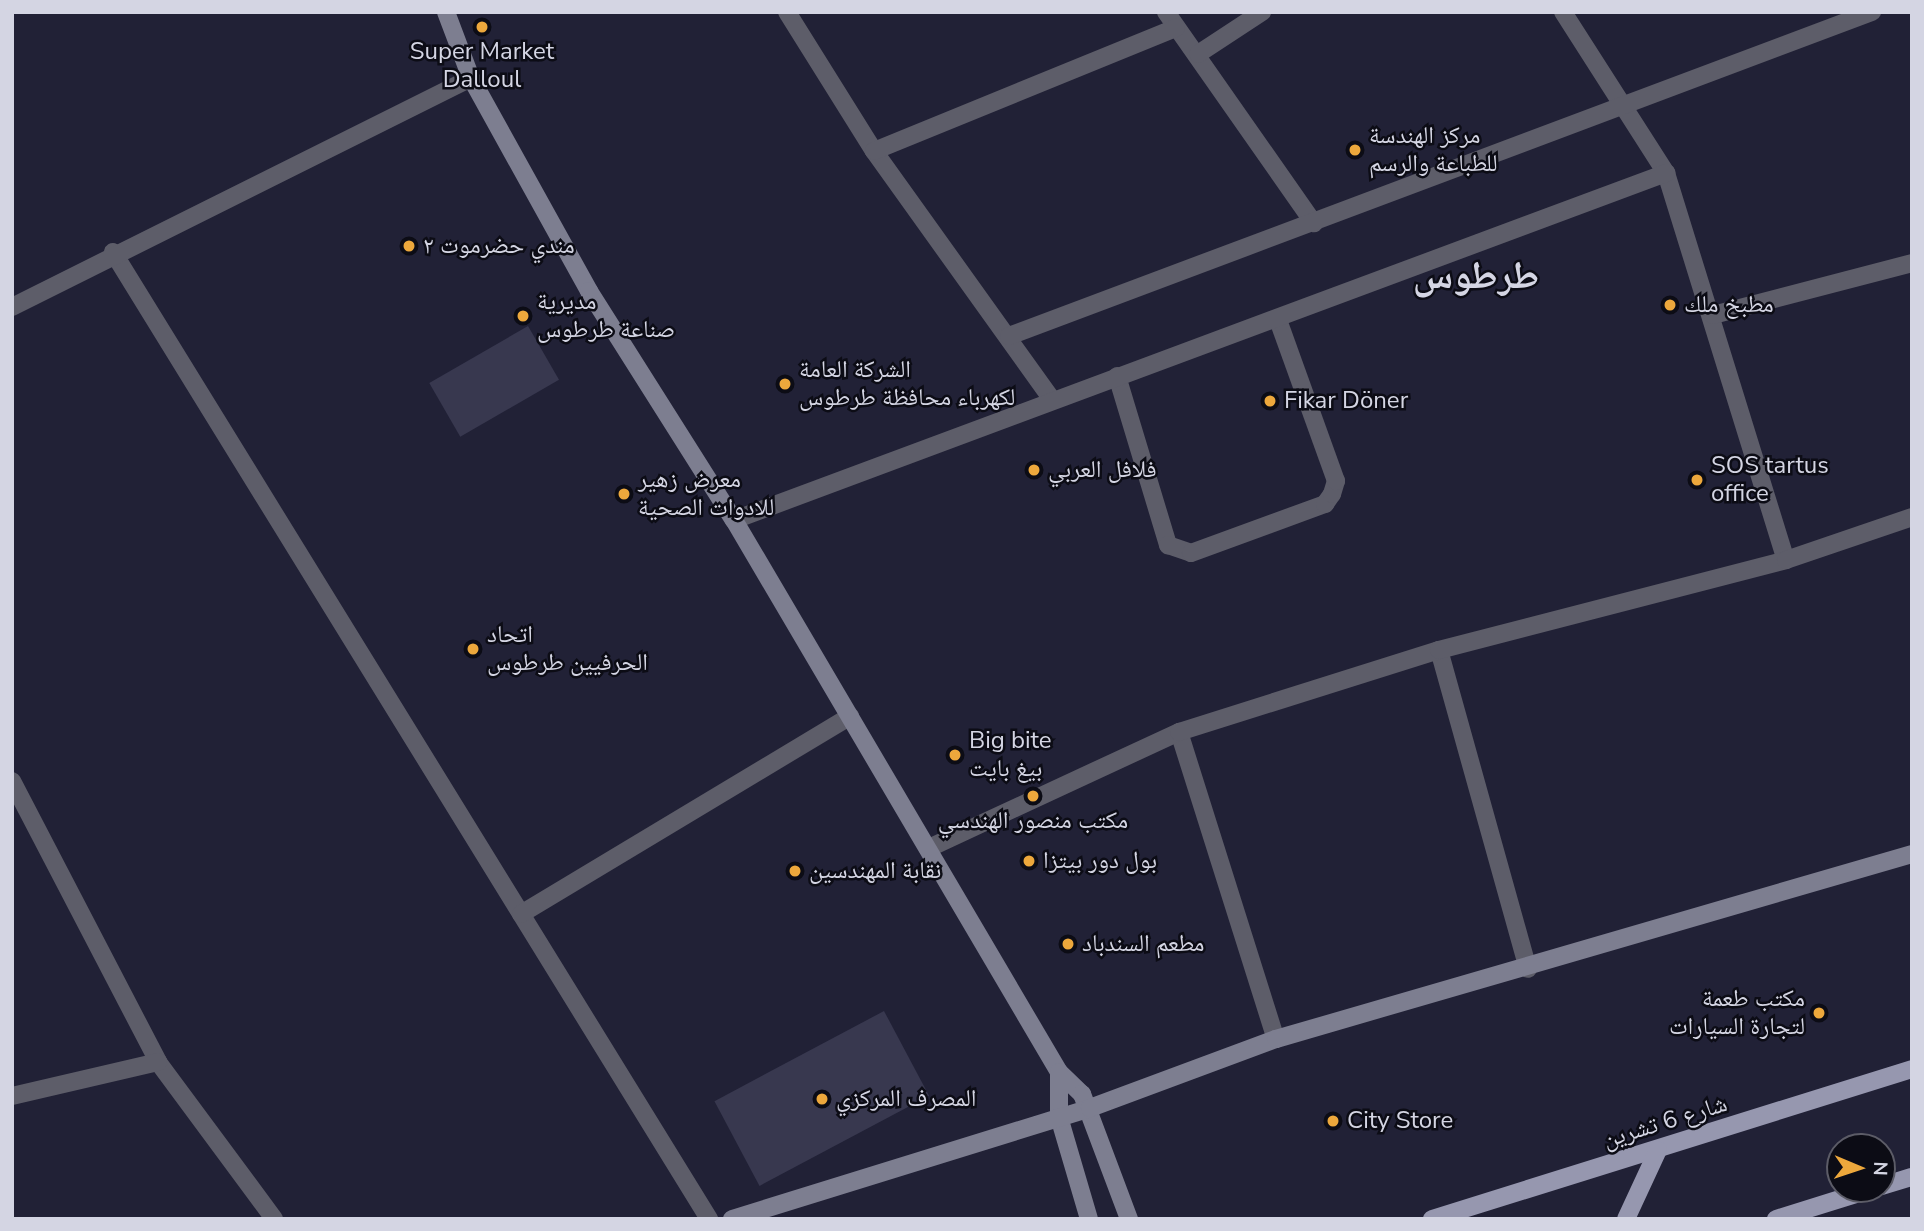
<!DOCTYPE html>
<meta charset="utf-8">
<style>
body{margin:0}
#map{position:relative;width:1924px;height:1231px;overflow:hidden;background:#212136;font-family:"Nunito Sans","Noto Naskh Arabic",sans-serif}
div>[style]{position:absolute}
.building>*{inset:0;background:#38384f;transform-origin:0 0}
.street>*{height:18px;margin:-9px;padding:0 9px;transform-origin:9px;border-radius:9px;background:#5d5d69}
.secondary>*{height:18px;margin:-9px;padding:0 9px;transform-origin:9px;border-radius:9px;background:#7d7e90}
.primary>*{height:18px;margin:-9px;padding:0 9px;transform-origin:9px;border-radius:9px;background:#9697af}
.dots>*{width:19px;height:19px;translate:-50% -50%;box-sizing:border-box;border:4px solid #0c0c15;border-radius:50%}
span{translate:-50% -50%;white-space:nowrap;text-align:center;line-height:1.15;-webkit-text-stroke:5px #0c0c15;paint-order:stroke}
.poi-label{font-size:24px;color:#d4d5e3}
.left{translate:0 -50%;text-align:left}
.right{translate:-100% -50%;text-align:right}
.street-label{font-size:24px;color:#d4d5e3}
.town-label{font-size:38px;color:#d4d5e3;font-weight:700}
.frame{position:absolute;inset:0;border:14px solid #d4d5e3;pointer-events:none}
.north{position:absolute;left:1826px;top:1133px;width:70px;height:70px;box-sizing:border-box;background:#0c0c15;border:2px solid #5c5c67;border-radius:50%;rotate:92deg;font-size:19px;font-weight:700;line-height:28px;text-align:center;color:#d4d5e3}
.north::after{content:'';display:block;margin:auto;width:24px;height:32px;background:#eda83c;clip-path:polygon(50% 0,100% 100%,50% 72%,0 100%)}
</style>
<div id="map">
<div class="building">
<div style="left:528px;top:326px;width:62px;height:114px;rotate:60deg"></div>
<div style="left:884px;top:1011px;width:96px;height:192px;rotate:62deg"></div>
</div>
<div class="street">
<div style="left:787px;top:12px;width:164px;rotate:58deg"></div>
<div style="left:874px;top:151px;width:306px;rotate:54.4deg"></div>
<div style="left:1166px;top:12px;width:258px;rotate:55deg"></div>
<div style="left:1563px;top:12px;width:191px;rotate:57.4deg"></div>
<div style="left:1666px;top:173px;width:405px;rotate:72.8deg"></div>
<div style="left:1198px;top:54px;width:77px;rotate:-33.3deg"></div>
<div style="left:874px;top:151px;width:326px;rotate:-22.2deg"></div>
<div style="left:113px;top:252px;width:1136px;rotate:58.35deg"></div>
<div style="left:12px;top:307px;width:513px;rotate:-26.52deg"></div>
<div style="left:1713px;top:315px;width:206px;rotate:-14.6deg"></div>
<div style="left:1009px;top:336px;width:922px;rotate:-20.58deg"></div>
<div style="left:1117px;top:376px;width:177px;rotate:73.2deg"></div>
<div style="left:1168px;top:545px;width:24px;rotate:19deg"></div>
<div style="left:1191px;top:553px;width:143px;rotate:-20.1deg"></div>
<div style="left:1325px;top:504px;width:12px;rotate:-55deg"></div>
<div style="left:1332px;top:494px;width:14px;rotate:-73deg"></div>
<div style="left:1336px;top:481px;width:171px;rotate:-109.8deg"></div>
<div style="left:734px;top:520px;width:995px;rotate:-20.42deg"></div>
<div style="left:1439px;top:650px;width:331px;rotate:74.4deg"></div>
<div style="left:1179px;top:732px;width:322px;rotate:72.5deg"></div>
<div style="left:12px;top:781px;width:317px;rotate:62.5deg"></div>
<div style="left:158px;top:1062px;width:195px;rotate:53.5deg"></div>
<div style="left:929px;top:848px;width:276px;rotate:-24.9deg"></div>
<div style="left:1179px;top:732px;width:273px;rotate:-17.5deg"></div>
<div style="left:1439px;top:650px;width:358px;rotate:-14.5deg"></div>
<div style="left:1786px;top:560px;width:133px;rotate:-18.8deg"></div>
<div style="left:521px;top:914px;width:384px;rotate:-31deg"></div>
<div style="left:12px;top:1096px;width:150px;rotate:-13.1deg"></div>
</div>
<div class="secondary">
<div style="left:446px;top:12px;width:71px;rotate:69.3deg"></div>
<div style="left:471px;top:78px;width:244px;rotate:61deg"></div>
<div style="left:589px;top:291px;width:271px;rotate:57.7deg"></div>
<div style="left:734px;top:520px;width:641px;rotate:59.51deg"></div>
<div style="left:1059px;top:1072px;width:32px;rotate:44deg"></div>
<div style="left:1082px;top:1094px;width:134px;rotate:69.4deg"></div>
<div style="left:1059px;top:1072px;width:45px;rotate:90deg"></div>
<div style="left:1059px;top:1117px;width:106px;rotate:73.6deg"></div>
<div style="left:732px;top:1219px;width:375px;rotate:-17.2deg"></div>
<div style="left:1090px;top:1108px;width:198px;rotate:-20.4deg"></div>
<div style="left:1276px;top:1039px;width:662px;rotate:-16.22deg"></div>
</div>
<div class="primary">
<div style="left:1882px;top:1186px;width:31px;rotate:-17deg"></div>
<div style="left:1432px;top:1219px;width:503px;rotate:-17.35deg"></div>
<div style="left:1626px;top:1219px;width:76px;rotate:-65.1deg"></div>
<div style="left:1776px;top:1219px;width:101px;rotate:-17.4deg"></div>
</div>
<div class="dots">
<div style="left:482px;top:27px;background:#eda83c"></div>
<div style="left:1355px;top:150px;background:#eda83c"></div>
<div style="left:409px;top:246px;background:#eda83c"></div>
<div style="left:1670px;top:305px;background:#eda83c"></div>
<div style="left:523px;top:316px;background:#eda83c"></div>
<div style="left:785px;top:384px;background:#eda83c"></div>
<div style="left:1270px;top:401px;background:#eda83c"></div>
<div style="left:1034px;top:470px;background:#eda83c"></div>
<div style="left:1697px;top:480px;background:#eda83c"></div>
<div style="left:624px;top:494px;background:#eda83c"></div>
<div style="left:473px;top:649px;background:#eda83c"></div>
<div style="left:955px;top:755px;background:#eda83c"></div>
<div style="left:1033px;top:796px;background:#eda83c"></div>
<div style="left:1029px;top:861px;background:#eda83c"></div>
<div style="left:795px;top:871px;background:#eda83c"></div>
<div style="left:1068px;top:944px;background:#eda83c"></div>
<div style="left:1819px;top:1013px;background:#eda83c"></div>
<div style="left:822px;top:1099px;background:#eda83c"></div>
<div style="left:1333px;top:1121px;background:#eda83c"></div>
</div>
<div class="poi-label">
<span style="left:482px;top:66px">Super Market<br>Dalloul</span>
<span class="left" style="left:1369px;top:150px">مركز الهندسة<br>للطباعة والرسم</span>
<span class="left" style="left:423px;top:246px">مندي حضرموت ٢</span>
<span class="left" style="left:537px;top:316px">مديرية<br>صناعة طرطوس</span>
<span class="left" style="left:1684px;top:305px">مطبخ ملك</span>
<span class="left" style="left:799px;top:384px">الشركة العامة<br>لكهرباء محافظة طرطوس</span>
<span class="left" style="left:1284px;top:401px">Fikar Döner</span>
<span class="left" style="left:1711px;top:480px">SOS tartus<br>office</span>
<span class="left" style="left:1048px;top:470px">فلافل العربي</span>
<span class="left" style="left:638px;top:494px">معرض زهير<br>للادوات الصحية</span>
<span class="left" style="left:487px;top:649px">اتحاد<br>الحرفيين طرطوس</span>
<span class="left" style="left:969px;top:755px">Big bite<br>بيغ بايت</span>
<span style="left:1033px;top:821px">مكتب منصور الهندسي</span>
<span class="left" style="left:1043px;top:861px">بول دور بيتزا</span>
<span class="left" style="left:809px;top:871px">نقابة المهندسين</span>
<span class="left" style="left:1082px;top:944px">مطعم السندباد</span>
<span class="right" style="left:1805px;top:1013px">مكتب طعمة<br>لتجارة السيارات</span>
<span class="left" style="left:836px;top:1099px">المصرف المركزي</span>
<span class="left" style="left:1347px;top:1121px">City Store</span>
</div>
<div class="street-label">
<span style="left:1665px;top:1122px;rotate:-17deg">شارع 6 تشرين</span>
</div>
<div class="town-label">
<span style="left:1476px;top:276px">طرطوس</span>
</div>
<div class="frame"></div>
<div class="north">N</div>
</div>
